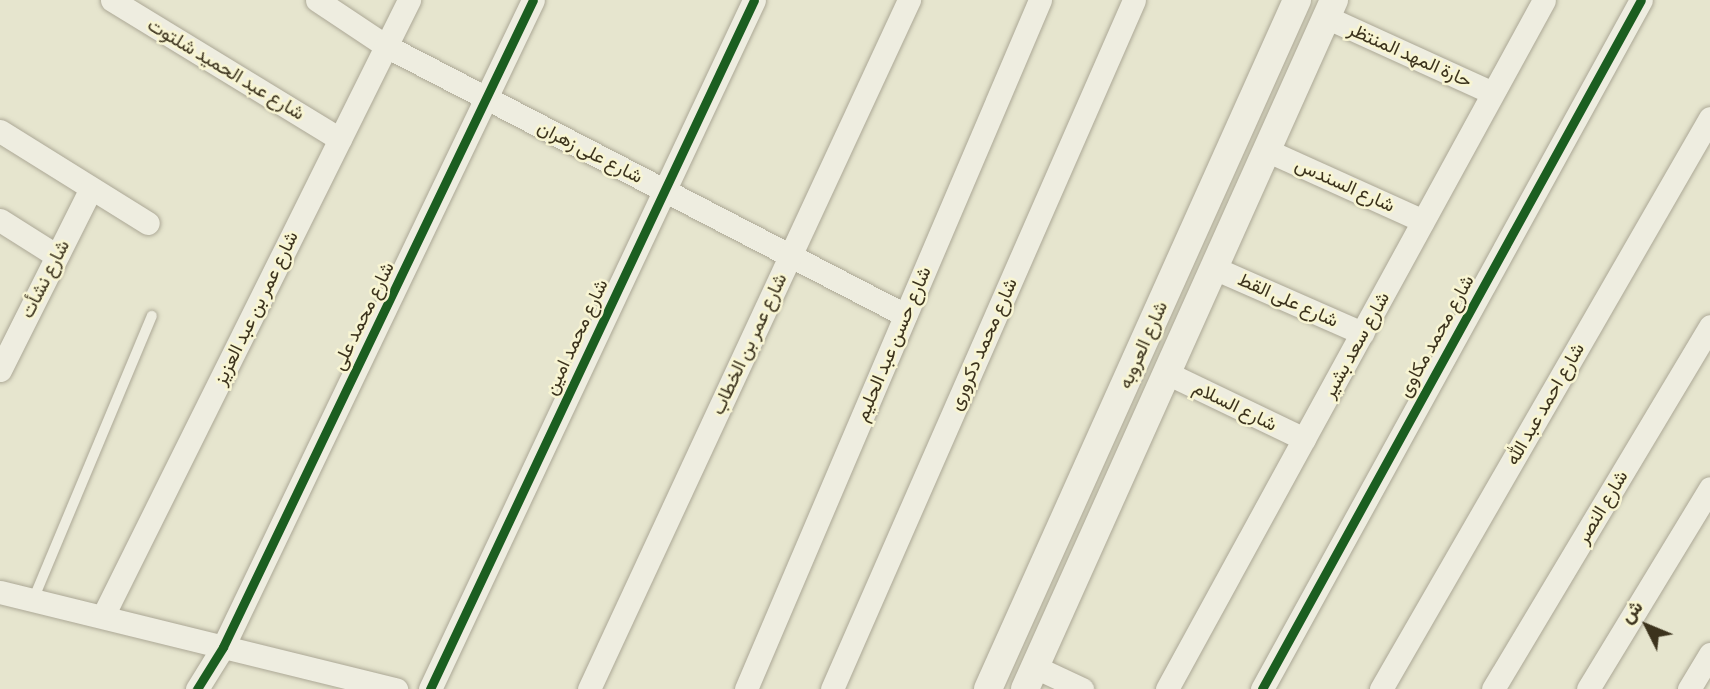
<!DOCTYPE html>
<meta charset="utf-8">
<style>
body{margin:0}
#map{position:relative;width:1710px;height:689px;overflow:hidden;background:#e6e5ce;font-family:"Crimson Pro",Vazirmatn,serif}
div>[style]{position:absolute}
.roads{filter:drop-shadow(0 0 2px #aca896) drop-shadow(0 0 2px #aca896)}
.service>*{height:10px;margin:-5px;padding:0 5px;transform-origin:5px;border-radius:5px;background:#eeede0}
.minor>*{height:23px;margin:-11.5px;padding:0 11.5px;transform-origin:11.5px;border-radius:11.5px;background:#eeede0}
.tertiary>*{height:28px;margin:-14px;padding:0 14px;transform-origin:14px;border-radius:14px;background:#eeede0}
.cycleway>*{height:9px;margin:-4.5px;padding:0 4.5px;transform-origin:4.5px;border-radius:4.5px;background:#1b5e20}
span{translate:-50% -50%;white-space:nowrap;text-align:center;line-height:1.15;-webkit-text-stroke:5px #f8f5d3;paint-order:stroke}
.street-label{font-size:19px;color:#3c331d}
.north{position:absolute;left:1612px;top:591px;width:70px;height:70px;-webkit-text-stroke:5px #f8f5d3;paint-order:stroke;rotate:313deg;font-size:19px;font-weight:700;line-height:28px;text-align:center;color:#3c331d}
.north::after{content:'';display:block;margin:auto;width:24px;height:32px;background:#3c331d;clip-path:polygon(50% 0,100% 100%,50% 72%,0 100%)}
</style>
<div id="map">
<div class="roads">
<div class="service">
<div style="left:33px;top:600px;width:308px;rotate:-67.3deg"></div>
</div>
<div class="minor">
<div style="left:112px;top:0;width:267px;rotate:31.4deg"></div>
<div style="left:317px;top:0;width:83px;rotate:33.7deg"></div>
<div style="left:386px;top:46px;width:585px;rotate:27.4deg"></div>
<div style="left:1326px;top:17px;width:183px;rotate:24.5deg"></div>
<div style="left:0;top:131px;width:174px;rotate:31.9deg"></div>
<div style="left:1266px;top:150px;width:172px;rotate:24.3deg"></div>
<div style="left:0;top:220px;width:67px;rotate:32.3deg"></div>
<div style="left:1214px;top:268px;width:162px;rotate:23.7deg"></div>
<div style="left:0;top:370px;width:203px;rotate:-63.4deg"></div>
<div style="left:1167px;top:373px;width:152px;rotate:25.7deg"></div>
<div style="left:0;top:592px;width:408px;rotate:13.8deg"></div>
<div style="left:103px;top:616px;width:688px;rotate:-63.58deg"></div>
<div style="left:1035px;top:667px;width:52px;rotate:25.1deg"></div>
<div style="left:197px;top:689px;width:49px;rotate:-58.2deg"></div>
<div style="left:223px;top:647px;width:717px;rotate:-64.4deg"></div>
<div style="left:430px;top:689px;width:761px;rotate:-64.81deg"></div>
<div style="left:589px;top:689px;width:760px;rotate:-65.09deg"></div>
<div style="left:746px;top:689px;width:749px;rotate:-66.89deg"></div>
<div style="left:832px;top:689px;width:752px;rotate:-66.33deg"></div>
<div style="left:1167px;top:689px;width:785px;rotate:-61.31deg"></div>
<div style="left:1262px;top:689px;width:786px;rotate:-61.19deg"></div>
<div style="left:1381px;top:689px;width:659px;rotate:-60.05deg"></div>
<div style="left:1493px;top:689px;width:423px;rotate:-59.1deg"></div>
<div style="left:1588px;top:689px;width:235px;rotate:-58.7deg"></div>
<div style="left:1689px;top:689px;width:41px;rotate:-59deg"></div>
</div>
<div class="tertiary">
<div style="left:988px;top:689px;width:755px;rotate:-65.84deg"></div>
<div style="left:1025px;top:689px;width:755px;rotate:-65.84deg"></div>
</div>
</div>
<div class="cycleway">
<div style="left:197px;top:689px;width:49px;rotate:-58.2deg"></div>
<div style="left:223px;top:647px;width:717px;rotate:-64.4deg"></div>
<div style="left:430px;top:689px;width:761px;rotate:-64.81deg"></div>
<div style="left:1262px;top:689px;width:786px;rotate:-61.19deg"></div>
</div>
<div class="street-label">
<span style="left:1410px;top:55px;rotate:24deg">حارة المهد المنتظر</span>
<span style="left:226px;top:69px;rotate:31deg">شارع عبد الحميد شلتوت</span>
<span style="left:590px;top:152px;rotate:27deg">شارع على زهران</span>
<span style="left:1345px;top:185px;rotate:24deg">شارع السندس</span>
<span style="left:45px;top:279px;rotate:-63deg">شارع نشأت</span>
<span style="left:1288px;top:300px;rotate:24deg">شارع على القط</span>
<span style="left:256px;top:308px;rotate:-64deg">شارع عمر بن عبد العزيز</span>
<span style="left:363px;top:316px;rotate:-64deg">شارع محمد على</span>
<span style="left:1436px;top:336px;rotate:-61deg">شارع محمد مكاوى</span>
<span style="left:576px;top:337px;rotate:-65deg">شارع محمد امين</span>
<span style="left:749px;top:344px;rotate:-65deg">شارع عمر بن الخطاب</span>
<span style="left:893px;top:344px;rotate:-67deg">شارع حسن عبد الحليم</span>
<span style="left:983px;top:344px;rotate:-66deg">شارع محمد دكرورى</span>
<span style="left:1143px;top:345px;rotate:-66deg">شارع العروبه</span>
<span style="left:1356px;top:345px;rotate:-61deg">شارع سعد بشير</span>
<span style="left:1545px;top:404px;rotate:-60deg">شارع احمد عبد الله</span>
<span style="left:1235px;top:406px;rotate:26deg">شارع السلام</span>
<span style="left:1602px;top:507px;rotate:-59deg">شارع النصر</span>
</div>
<div class="north">ش</div>
</div>
